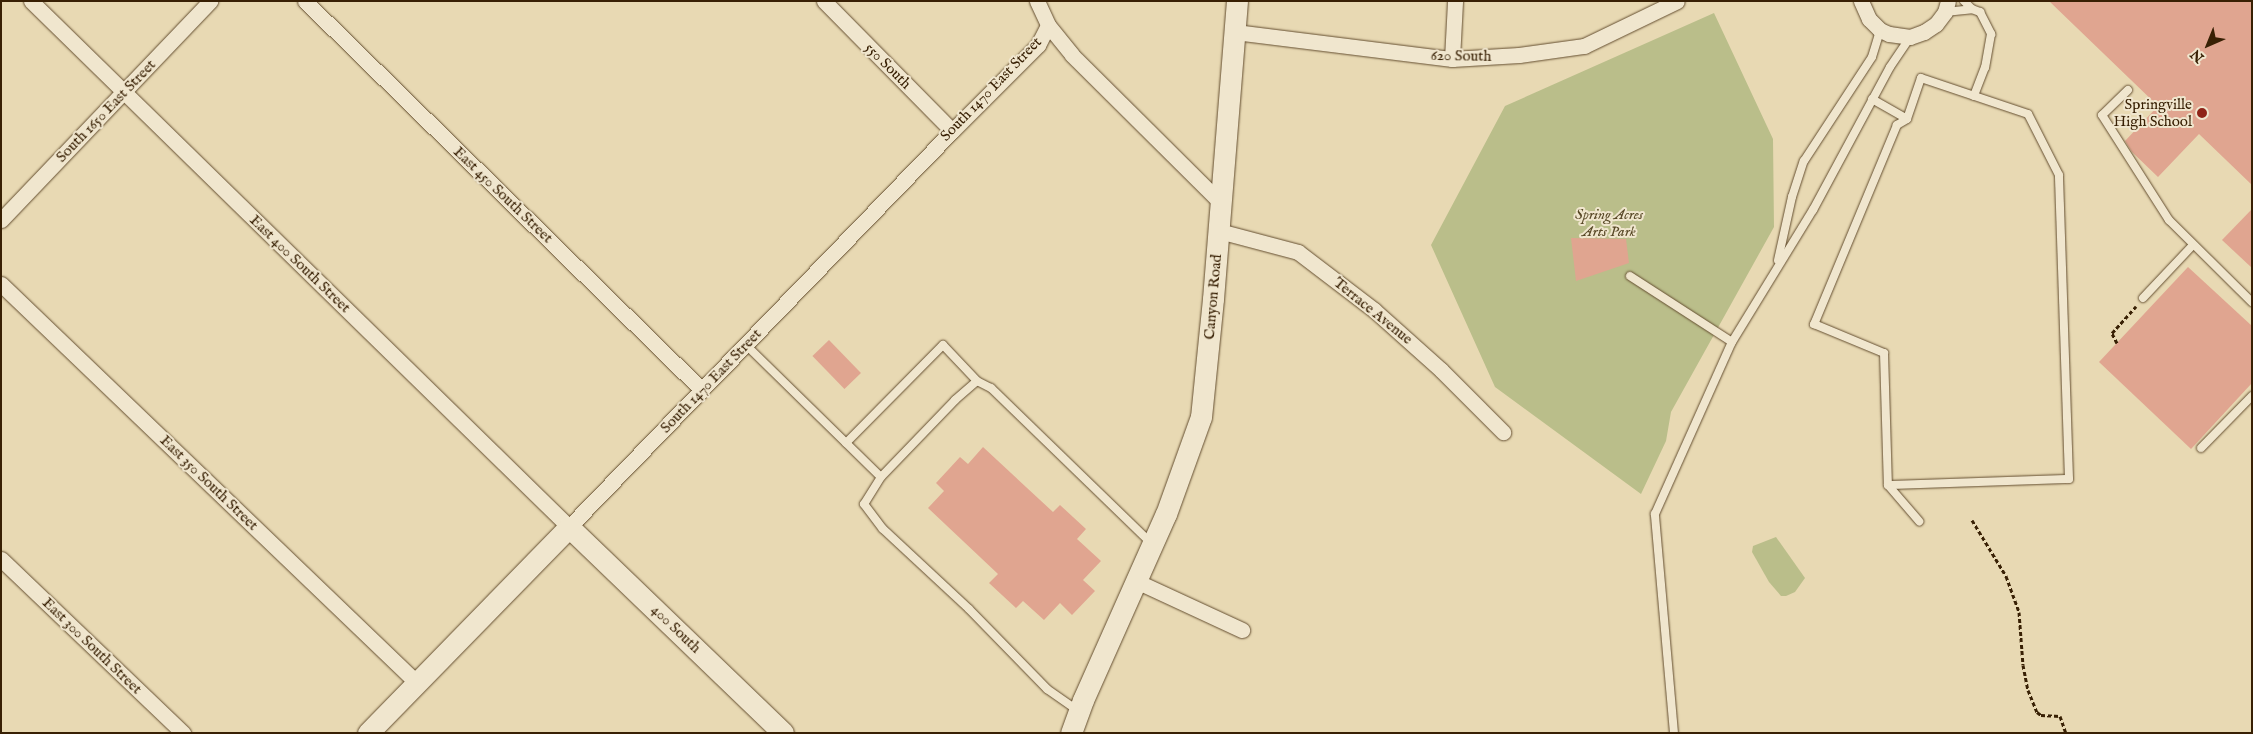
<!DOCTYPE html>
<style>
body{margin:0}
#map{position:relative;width:2253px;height:734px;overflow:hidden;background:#e8d9b3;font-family:"IM FELL English",serif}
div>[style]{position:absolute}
.green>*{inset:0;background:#babe8a}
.building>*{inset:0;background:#e0a590;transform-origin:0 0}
.path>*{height:3px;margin-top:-1.5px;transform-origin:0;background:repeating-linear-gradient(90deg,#382004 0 4px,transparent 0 6.5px)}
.roads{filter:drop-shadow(0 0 1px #644e30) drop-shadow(0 0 1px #644e30)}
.lane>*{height:8px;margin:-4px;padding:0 4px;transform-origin:4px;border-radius:4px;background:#f0e6ce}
.street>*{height:15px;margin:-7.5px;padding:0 7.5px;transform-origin:7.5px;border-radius:7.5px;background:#f0e6ce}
.secondary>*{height:21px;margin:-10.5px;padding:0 10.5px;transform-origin:10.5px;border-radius:10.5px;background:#f0e6ce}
.dots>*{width:14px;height:14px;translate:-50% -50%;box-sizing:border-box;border:2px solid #f0e6ce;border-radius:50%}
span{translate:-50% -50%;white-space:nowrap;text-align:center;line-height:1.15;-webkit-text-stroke:4px #f0e6ce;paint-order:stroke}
.street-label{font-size:15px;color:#382004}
.poi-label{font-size:15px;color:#382004}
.right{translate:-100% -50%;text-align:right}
.park-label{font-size:15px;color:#584826;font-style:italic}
.frame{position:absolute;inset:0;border:2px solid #382004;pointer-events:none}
.north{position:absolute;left:2183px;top:20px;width:50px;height:50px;-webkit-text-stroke:4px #f0e6ce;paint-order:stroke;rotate:224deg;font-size:14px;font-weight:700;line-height:20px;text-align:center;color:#382004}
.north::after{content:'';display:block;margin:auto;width:18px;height:22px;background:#382004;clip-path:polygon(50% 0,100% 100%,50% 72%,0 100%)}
</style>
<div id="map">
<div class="green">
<div style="clip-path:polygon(1714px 13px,1773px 139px,1774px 227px,1671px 412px,1666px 441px,1641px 494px,1495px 387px,1431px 245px,1505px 106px)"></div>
<div style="clip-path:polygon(1776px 537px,1805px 578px,1795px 592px,1786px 596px,1781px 596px,1769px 582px,1752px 552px,1753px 546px)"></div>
</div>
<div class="building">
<div style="clip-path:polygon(2049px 1px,2252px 1px,2252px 185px,2199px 134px,2158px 177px,2132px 152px,2125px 141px,2158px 106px)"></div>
<div style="clip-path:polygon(2252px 209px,2252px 268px,2222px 240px)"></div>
<div style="clip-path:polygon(1571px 238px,1626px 239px,1629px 263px,1576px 281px)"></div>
<div style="clip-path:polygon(2188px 267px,2252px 326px,2252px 383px,2191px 449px,2099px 362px)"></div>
<div style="left:829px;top:340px;width:46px;height:23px;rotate:46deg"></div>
<div style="clip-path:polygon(983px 447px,1053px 512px,1060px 505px,1086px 529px,1077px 539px,1101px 561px,1083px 580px,1095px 591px,1072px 615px,1060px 603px,1044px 620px,1023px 601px,1016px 608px,989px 583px,998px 574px,928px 508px,944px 491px,936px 483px,960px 457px,968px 464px)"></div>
</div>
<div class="path">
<div style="left:2117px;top:343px;width:11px;rotate:-117deg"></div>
<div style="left:2112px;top:333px;width:36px;rotate:-48deg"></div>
<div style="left:1972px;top:520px;width:66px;rotate:58.7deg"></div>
<div style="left:2006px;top:576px;width:38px;rotate:70deg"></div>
<div style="left:2019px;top:612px;width:53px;rotate:85.7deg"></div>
<div style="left:2023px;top:665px;width:25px;rotate:79deg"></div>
<div style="left:2028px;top:690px;width:24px;rotate:68deg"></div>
<div style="left:2037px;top:712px;width:5px;rotate:37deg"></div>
<div style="left:2041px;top:715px;width:19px;rotate:3deg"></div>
<div style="left:2060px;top:716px;width:18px;rotate:71deg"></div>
</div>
<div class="roads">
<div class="lane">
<div style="left:1964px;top:1px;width:11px;rotate:45deg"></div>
<div style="left:1972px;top:9px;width:9px;rotate:21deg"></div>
<div style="left:1980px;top:12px;width:25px;rotate:63deg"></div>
<div style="left:1991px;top:34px;width:34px;rotate:100deg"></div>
<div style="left:1985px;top:67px;width:31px;rotate:111deg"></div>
<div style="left:1945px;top:12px;width:27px;rotate:-6deg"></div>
<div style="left:2128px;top:90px;width:36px;rotate:136deg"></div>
<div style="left:2102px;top:115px;width:125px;rotate:57.5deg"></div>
<div style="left:2169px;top:220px;width:117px;rotate:44.7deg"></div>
<div style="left:1872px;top:99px;width:40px;rotate:29.7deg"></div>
<div style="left:1778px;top:260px;width:65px;rotate:-77.5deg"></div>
<div style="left:1792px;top:197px;width:38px;rotate:-72deg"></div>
<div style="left:1804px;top:161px;width:124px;rotate:-56.8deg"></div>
<div style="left:1872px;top:57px;width:28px;rotate:-73deg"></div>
<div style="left:1630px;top:276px;width:121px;rotate:32.9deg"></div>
<div style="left:2143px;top:298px;width:73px;rotate:-46.7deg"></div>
<div style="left:745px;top:344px;width:190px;rotate:44.4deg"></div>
<div style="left:881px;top:477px;width:107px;rotate:-46.1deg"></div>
<div style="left:955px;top:400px;width:29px;rotate:-41deg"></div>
<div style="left:977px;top:381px;width:16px;rotate:27deg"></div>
<div style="left:991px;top:388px;width:223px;rotate:44.1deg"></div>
<div style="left:846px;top:443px;width:138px;rotate:-45.3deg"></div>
<div style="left:943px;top:345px;width:50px;rotate:46.6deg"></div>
<div style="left:2201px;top:448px;width:73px;rotate:-45.6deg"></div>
<div style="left:881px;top:477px;width:32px;rotate:122deg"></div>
<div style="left:864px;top:504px;width:31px;rotate:53deg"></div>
<div style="left:883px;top:529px;width:117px;rotate:42.9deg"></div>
<div style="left:969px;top:609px;width:112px;rotate:45.7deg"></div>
<div style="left:1047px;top:689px;width:38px;rotate:35deg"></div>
<div style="left:1888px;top:485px;width:181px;rotate:-1.9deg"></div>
<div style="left:2069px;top:479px;width:304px;rotate:-91.9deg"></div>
<div style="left:2059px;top:175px;width:68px;rotate:-116.9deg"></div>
<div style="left:2028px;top:114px;width:113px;rotate:-161.4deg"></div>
<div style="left:1921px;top:78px;width:43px;rotate:108.9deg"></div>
<div style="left:1907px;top:119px;width:12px;rotate:149deg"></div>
<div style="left:1897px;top:125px;width:216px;rotate:112.6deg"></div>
<div style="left:1814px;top:324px;width:76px;rotate:22.5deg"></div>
<div style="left:1884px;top:353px;width:132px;rotate:88.3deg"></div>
<div style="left:1888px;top:485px;width:48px;rotate:49.3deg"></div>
<div style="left:1674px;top:733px;width:220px;rotate:-95deg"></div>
<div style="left:1655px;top:514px;width:188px;rotate:-65.9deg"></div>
<div style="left:1732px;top:342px;width:155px;rotate:-58.5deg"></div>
<div style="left:1813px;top:210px;width:162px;rotate:-61.7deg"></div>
<div style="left:1890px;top:67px;width:36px;rotate:-56deg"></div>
</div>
<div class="street">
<div style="left:31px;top:1px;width:752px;rotate:44.35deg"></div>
<div style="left:569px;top:527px;width:551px;rotate:-45.96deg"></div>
<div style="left:952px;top:131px;width:122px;rotate:-45deg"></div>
<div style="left:1038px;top:45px;width:22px;rotate:-63deg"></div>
<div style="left:305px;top:1px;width:554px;rotate:44.42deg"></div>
<div style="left:824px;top:1px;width:182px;rotate:45.4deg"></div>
<div style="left:1037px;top:1px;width:26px;rotate:65deg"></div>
<div style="left:1048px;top:25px;width:38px;rotate:51deg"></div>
<div style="left:1072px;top:55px;width:210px;rotate:44.8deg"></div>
<div style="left:1861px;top:1px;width:20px;rotate:66deg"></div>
<div style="left:1869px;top:19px;width:16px;rotate:45deg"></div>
<div style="left:1880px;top:30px;width:10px;rotate:24deg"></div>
<div style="left:1889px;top:34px;width:21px;rotate:8deg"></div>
<div style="left:1910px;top:37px;width:15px;rotate:-20deg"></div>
<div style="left:1924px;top:32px;width:14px;rotate:-34deg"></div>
<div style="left:1936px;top:24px;width:15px;rotate:-53deg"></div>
<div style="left:1945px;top:12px;width:11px;rotate:-75deg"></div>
<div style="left:1235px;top:32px;width:219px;rotate:7.1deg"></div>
<div style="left:1452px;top:59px;width:67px;rotate:-3.4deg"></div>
<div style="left:1519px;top:55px;width:66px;rotate:-7.9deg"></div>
<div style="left:1584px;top:46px;width:103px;rotate:-25.8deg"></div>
<div style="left:1452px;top:59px;width:58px;rotate:-87deg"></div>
<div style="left:1px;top:220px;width:303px;rotate:-46.3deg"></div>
<div style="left:1219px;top:231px;width:82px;rotate:14.9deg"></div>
<div style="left:1298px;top:252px;width:96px;rotate:37.3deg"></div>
<div style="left:1374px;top:310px;width:90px;rotate:41.8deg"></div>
<div style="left:1441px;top:370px;width:88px;rotate:45deg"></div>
<div style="left:1px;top:284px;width:575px;rotate:43.8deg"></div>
<div style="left:1px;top:559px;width:252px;rotate:43.7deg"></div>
<div style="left:1136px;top:581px;width:117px;rotate:24.8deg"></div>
</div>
<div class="secondary">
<div style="left:368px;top:733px;width:288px;rotate:-45.7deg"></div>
<div style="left:569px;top:527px;width:297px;rotate:43.9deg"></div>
<div style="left:1071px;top:733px;width:35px;rotate:-70deg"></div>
<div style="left:1083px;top:700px;width:204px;rotate:-66deg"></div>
<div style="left:1166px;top:514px;width:103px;rotate:-70.2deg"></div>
<div style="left:1201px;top:417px;width:119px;rotate:-84.2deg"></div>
<div style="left:1213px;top:299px;width:299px;rotate:-85.4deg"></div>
</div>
</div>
<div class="dots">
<div style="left:2202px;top:113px;background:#8f2418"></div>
</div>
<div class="street-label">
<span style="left:1461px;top:56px;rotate:1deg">620 South</span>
<span style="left:888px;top:66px;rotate:45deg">550 South</span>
<span style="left:991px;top:89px;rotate:-46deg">South 1470 East Street</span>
<span style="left:106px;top:111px;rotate:-46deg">South 1650 East Street</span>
<span style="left:503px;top:195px;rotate:44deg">East 450 South Street</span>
<span style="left:300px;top:264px;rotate:44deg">East 400 South Street</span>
<span style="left:1213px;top:297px;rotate:-85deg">Canyon Road</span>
<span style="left:1373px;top:311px;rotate:39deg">Terrace Avenue</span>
<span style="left:711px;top:381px;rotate:-46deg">South 1470 East Street</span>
<span style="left:209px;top:483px;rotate:44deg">East 350 South Street</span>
<span style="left:676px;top:629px;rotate:44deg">400 South</span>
<span style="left:92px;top:646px;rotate:44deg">East 300 South Street</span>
</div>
<div class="poi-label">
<span class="right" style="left:2192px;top:113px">Springville<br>High School</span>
</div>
<div class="park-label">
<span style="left:1609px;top:223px">Spring Acres<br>Arts Park</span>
</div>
<div class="frame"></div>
<div class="north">N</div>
</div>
